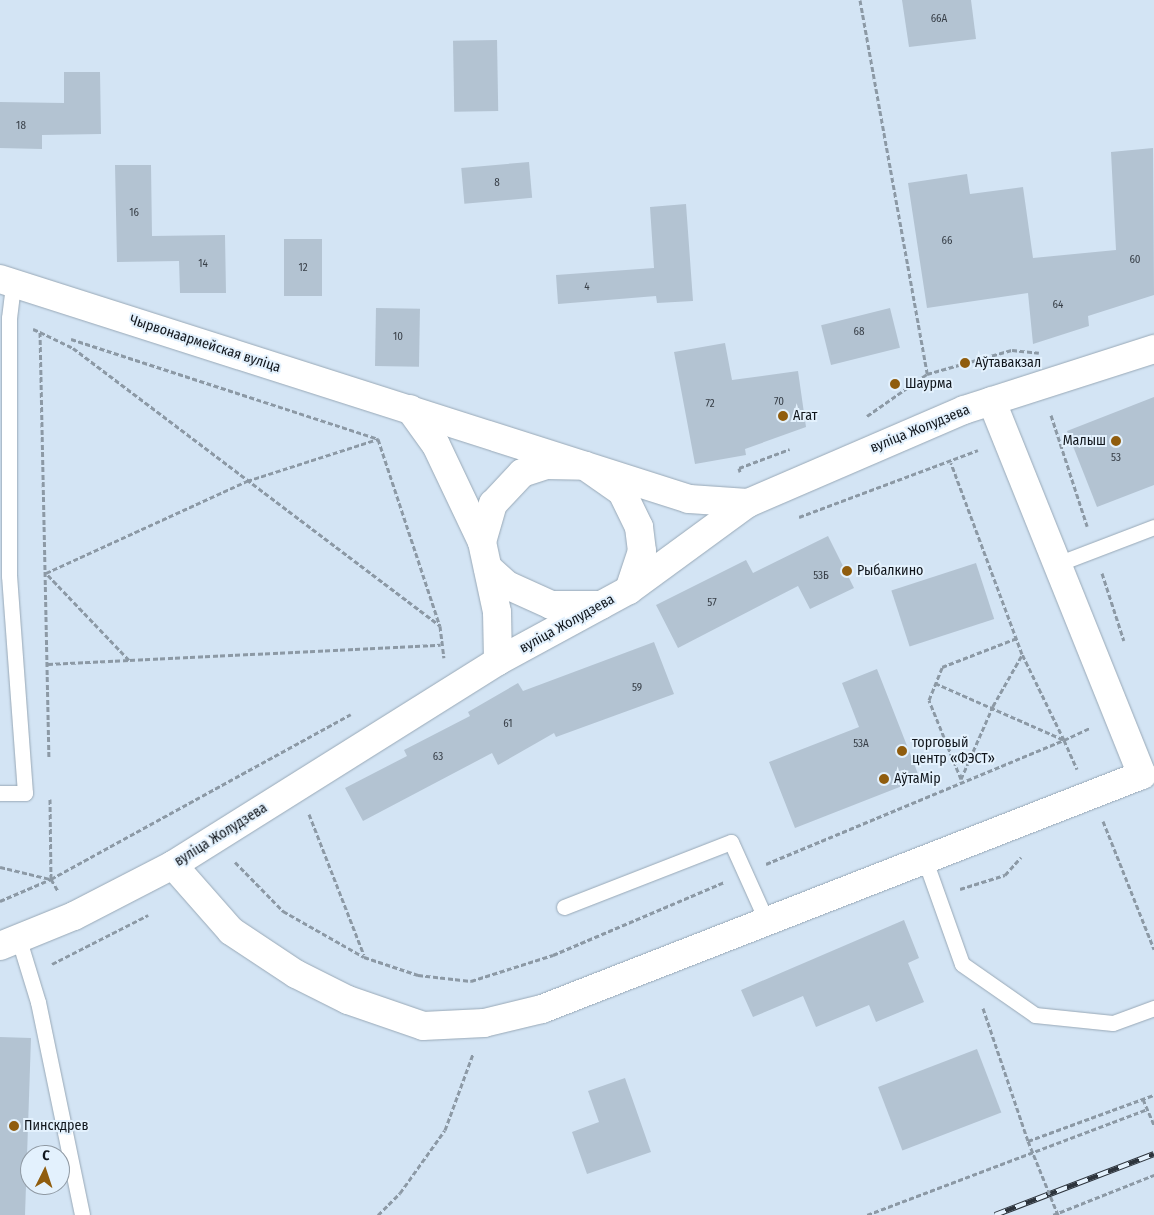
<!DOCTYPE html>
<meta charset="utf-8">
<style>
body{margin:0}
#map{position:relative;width:1154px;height:1215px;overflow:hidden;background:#d3e4f4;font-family:"Fira Sans Condensed",sans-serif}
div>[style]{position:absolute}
.building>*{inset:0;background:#b3c3d2;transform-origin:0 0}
.path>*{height:3px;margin-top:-1.5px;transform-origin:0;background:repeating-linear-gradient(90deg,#8c99a5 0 5px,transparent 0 7.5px)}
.roads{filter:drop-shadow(0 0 1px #98a8b6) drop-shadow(0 0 1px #98a8b6)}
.lane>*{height:15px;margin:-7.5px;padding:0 7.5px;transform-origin:7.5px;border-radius:7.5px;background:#fff}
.street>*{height:28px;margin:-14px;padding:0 14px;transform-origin:14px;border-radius:14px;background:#fff}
.secondary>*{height:28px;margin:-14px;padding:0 14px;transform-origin:14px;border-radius:14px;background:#fff}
.rail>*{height:5.5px;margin-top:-2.75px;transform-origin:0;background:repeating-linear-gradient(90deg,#e3f1fd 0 11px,#2d343c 0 22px);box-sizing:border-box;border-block:1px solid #2d343c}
.path-bridge>*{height:3px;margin-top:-1.5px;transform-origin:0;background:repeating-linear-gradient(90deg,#8c99a5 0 5px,transparent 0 7.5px)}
.dots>*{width:14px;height:14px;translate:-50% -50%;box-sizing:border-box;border:2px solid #e3f1fd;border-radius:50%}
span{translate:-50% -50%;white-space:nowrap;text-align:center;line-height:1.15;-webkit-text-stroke:4px #e3f1fd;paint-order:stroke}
.number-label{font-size:11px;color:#394049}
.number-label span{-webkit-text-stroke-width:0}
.street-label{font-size:14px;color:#10151b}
.poi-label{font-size:14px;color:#10151b}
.left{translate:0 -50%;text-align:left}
.right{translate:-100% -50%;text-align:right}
.north{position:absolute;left:20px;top:1145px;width:50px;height:50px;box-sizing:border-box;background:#e3f1fd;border:1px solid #8f99a3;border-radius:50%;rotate:4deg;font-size:14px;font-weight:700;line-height:20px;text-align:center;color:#10151b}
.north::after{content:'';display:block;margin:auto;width:18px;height:22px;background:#905d0e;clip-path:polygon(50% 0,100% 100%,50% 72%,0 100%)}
</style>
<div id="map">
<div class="building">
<div style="clip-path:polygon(902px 0,971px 0,976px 39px,909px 47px)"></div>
<div style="left:497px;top:40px;width:71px;height:44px;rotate:89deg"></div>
<div style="clip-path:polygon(64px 72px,100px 72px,101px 134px,42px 135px,42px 149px,0 148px,0 102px,64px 103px)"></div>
<div style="clip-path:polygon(1153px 148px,1154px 295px,1088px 316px,1089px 326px,1033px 344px,1028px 293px,927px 308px,908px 183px,967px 174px,970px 194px,1023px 187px,1033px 258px,1116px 250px,1111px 152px)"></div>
<div style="left:529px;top:162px;width:36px;height:68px;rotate:85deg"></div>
<div style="clip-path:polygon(115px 165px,151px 165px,152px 236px,225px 235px,226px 293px,180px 293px,179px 261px,117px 262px)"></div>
<div style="clip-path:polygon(686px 204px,693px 301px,657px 303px,656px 296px,558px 304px,556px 275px,654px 268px,650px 207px)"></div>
<div style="left:322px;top:239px;width:57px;height:38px;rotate:90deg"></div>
<div style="left:376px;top:308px;width:44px;height:58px;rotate:1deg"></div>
<div style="left:890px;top:308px;width:41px;height:71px;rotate:76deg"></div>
<div style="clip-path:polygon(725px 343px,732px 380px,798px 371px,806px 427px,745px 449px,746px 455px,695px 464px,674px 352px)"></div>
<div style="clip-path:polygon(1154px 397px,1154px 485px,1097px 507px,1067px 431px)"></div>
<div style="clip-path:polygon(828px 536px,854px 588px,810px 609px,798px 586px,678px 648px,656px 605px,746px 560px,753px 573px)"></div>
<div style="left:976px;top:563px;width:59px;height:89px;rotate:72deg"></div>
<div style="clip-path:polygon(654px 642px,674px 694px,556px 737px,554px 733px,498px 765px,492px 753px,363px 821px,345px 788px,407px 756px,404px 750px,470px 716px,468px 712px,518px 683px,523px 691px)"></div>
<div style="clip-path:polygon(877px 669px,920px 779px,795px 828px,769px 762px,859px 727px,842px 683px)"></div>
<div style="clip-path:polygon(904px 920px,919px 958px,908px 963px,924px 1002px,876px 1022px,869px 1005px,816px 1027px,803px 996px,753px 1017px,741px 990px)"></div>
<div style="clip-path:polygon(0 1037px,31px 1038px,25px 1215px,0 1215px)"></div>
<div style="left:977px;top:1049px;width:68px;height:106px;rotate:69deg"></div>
<div style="clip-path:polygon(625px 1078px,651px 1152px,587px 1174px,572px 1132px,599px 1122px,588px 1091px)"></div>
</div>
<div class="path">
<div style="left:860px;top:0;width:380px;rotate:79.8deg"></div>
<div style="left:33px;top:329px;width:8px;rotate:23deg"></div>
<div style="left:40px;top:332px;width:426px;rotate:88.8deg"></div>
<div style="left:40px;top:332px;width:37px;rotate:26deg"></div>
<div style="left:73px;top:348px;width:460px;rotate:37.1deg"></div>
<div style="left:440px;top:626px;width:32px;rotate:83deg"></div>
<div style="left:71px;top:339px;width:323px;rotate:18deg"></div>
<div style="left:378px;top:439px;width:197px;rotate:71.7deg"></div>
<div style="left:1051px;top:415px;width:117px;rotate:72deg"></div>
<div style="left:867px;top:416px;width:73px;rotate:-35deg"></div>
<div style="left:927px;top:374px;width:88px;rotate:-15.8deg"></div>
<div style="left:1012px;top:350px;width:27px;rotate:6deg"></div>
<div style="left:740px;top:472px;width:4px;rotate:-104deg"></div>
<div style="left:739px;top:468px;width:54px;rotate:-20.4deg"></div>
<div style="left:799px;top:517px;width:191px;rotate:-20.5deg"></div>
<div style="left:1102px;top:573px;width:71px;rotate:72.1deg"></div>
<div style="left:129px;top:660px;width:120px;rotate:-133.7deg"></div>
<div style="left:46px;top:573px;width:221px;rotate:-24.6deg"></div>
<div style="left:247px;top:481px;width:138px;rotate:-17.8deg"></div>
<div style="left:48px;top:664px;width:393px;rotate:-2.8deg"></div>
<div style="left:935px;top:683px;width:141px;rotate:23.8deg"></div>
<div style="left:1064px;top:740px;width:32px;rotate:66deg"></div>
<div style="left:1064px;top:740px;width:29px;rotate:-25deg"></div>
<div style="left:961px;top:779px;width:85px;rotate:-112.1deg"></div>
<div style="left:929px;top:700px;width:35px;rotate:-68deg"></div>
<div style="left:942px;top:667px;width:80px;rotate:-21.1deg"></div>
<div style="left:961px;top:779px;width:80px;rotate:-66.3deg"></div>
<div style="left:993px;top:706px;width:59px;rotate:-60.4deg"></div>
<div style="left:50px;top:799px;width:80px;rotate:89.3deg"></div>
<div style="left:51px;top:879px;width:14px;rotate:60deg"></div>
<div style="left:309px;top:814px;width:151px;rotate:68.7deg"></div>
<div style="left:1103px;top:821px;width:138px;rotate:68.3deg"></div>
<div style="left:235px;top:862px;width:69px;rotate:45.6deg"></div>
<div style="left:283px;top:911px;width:93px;rotate:29.6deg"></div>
<div style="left:364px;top:957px;width:57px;rotate:18.4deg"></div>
<div style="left:418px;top:975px;width:53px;rotate:6.5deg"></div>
<div style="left:471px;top:981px;width:86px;rotate:-17.6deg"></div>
<div style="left:553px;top:955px;width:186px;rotate:-23.1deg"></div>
<div style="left:766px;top:864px;width:323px;rotate:-22.6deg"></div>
<div style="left:1064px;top:740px;width:96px;rotate:-116deg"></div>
<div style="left:1022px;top:654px;width:204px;rotate:-110.4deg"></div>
<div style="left:0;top:867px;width:51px;rotate:13.5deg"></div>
<div style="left:960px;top:889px;width:47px;rotate:-17.3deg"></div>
<div style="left:1005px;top:875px;width:24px;rotate:-48deg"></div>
<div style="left:0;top:901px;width:56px;rotate:-23.3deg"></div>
<div style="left:51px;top:879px;width:342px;rotate:-28.8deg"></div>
<div style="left:52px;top:964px;width:108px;rotate:-27deg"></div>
<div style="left:983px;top:1008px;width:140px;rotate:71.3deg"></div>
<div style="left:1028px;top:1141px;width:134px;rotate:-20.1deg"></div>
<div style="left:1143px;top:1099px;width:28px;rotate:67deg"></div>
<div style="left:378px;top:1215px;width:31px;rotate:-45deg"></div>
<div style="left:400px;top:1193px;width:77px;rotate:-54.5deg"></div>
<div style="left:445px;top:1130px;width:81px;rotate:-69.8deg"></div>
<div style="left:867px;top:1215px;width:299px;rotate:-20.7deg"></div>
<div style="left:1053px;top:1215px;width:109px;rotate:-21.6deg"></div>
</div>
<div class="roads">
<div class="lane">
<div style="left:1057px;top:564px;width:104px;rotate:-20.9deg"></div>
<div style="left:0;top:793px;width:25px"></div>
<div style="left:25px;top:793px;width:218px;rotate:-94.2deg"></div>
<div style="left:9px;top:576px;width:258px;rotate:-90deg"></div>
<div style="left:9px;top:318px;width:35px;rotate:-83deg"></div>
<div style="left:926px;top:863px;width:107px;rotate:70.4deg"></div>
<div style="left:962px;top:964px;width:89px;rotate:34.9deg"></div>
<div style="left:1035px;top:1015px;width:78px;rotate:5.9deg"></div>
<div style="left:1113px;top:1023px;width:44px;rotate:-20.1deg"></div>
<div style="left:564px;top:907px;width:179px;rotate:-21.3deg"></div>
<div style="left:731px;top:842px;width:85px;rotate:65.8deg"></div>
<div style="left:19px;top:940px;width:65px;rotate:73deg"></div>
<div style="left:38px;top:1002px;width:217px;rotate:78.3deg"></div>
</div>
<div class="street">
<div style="left:173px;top:865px;width:88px;rotate:48.7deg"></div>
<div style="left:231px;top:931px;width:78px;rotate:33.5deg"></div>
<div style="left:296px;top:974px;width:58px;rotate:26.6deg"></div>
<div style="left:348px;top:1000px;width:79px;rotate:19.1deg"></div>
<div style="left:423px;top:1026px;width:61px;rotate:-2.8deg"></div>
<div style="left:484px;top:1023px;width:60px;rotate:-13.6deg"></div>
<div style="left:542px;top:1009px;width:644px;rotate:-21.31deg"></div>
<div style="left:1142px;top:775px;width:403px;rotate:-111.9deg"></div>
</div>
<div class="secondary">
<div style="left:0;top:279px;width:723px;rotate:17.71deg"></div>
<div style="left:689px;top:499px;width:59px;rotate:3.9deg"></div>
<div style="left:410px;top:409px;width:44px;rotate:54.2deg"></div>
<div style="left:436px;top:445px;width:107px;rotate:64.6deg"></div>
<div style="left:482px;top:542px;width:72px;rotate:77.9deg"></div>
<div style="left:497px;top:612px;width:49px;rotate:88.8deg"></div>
<div style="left:482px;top:542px;width:40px;rotate:-74deg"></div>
<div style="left:493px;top:504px;width:42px;rotate:-46.9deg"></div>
<div style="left:522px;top:473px;width:25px;rotate:-18deg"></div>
<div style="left:546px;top:465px;width:39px;rotate:1deg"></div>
<div style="left:585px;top:466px;width:45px;rotate:35.1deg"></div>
<div style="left:622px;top:492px;width:39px;rotate:64deg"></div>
<div style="left:639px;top:527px;width:24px;rotate:83deg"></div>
<div style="left:642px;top:551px;width:41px;rotate:108.4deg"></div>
<div style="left:488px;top:568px;width:25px;rotate:42deg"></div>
<div style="left:507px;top:585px;width:48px;rotate:24.4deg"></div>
<div style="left:551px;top:605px;width:50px"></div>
<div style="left:0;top:946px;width:80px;rotate:-22.1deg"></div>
<div style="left:74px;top:916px;width:111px;rotate:-27.3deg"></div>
<div style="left:173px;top:865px;width:384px;rotate:-32.1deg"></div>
<div style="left:498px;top:661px;width:149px;rotate:-28.5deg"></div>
<div style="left:629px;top:590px;width:147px;rotate:-36.2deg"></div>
<div style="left:748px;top:503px;width:235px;rotate:-23.3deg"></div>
<div style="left:964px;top:410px;width:200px;rotate:-17.8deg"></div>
</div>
</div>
<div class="rail">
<div style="left:995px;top:1215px;width:170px;rotate:-21deg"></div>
</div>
<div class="path-bridge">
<div style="left:1028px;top:1141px;width:80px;rotate:67.9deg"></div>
</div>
<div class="dots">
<div style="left:965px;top:363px;background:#905d0e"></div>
<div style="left:895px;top:384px;background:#905d0e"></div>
<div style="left:783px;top:416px;background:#905d0e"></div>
<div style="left:1116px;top:441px;background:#905d0e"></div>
<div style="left:847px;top:571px;background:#905d0e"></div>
<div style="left:902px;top:751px;background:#905d0e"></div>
<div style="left:884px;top:779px;background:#905d0e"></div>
<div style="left:14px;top:1126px;background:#905d0e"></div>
</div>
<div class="number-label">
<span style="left:939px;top:19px">66А</span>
<span style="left:21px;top:126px">18</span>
<span style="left:497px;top:183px">8</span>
<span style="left:134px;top:213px">16</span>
<span style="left:947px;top:241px">66</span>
<span style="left:1135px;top:260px">60</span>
<span style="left:203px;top:264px">14</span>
<span style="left:303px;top:268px">12</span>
<span style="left:587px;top:287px">4</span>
<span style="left:1058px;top:305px">64</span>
<span style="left:859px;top:332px">68</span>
<span style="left:398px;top:337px">10</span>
<span style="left:779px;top:402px">70</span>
<span style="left:710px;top:404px">72</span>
<span style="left:1116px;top:458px">53</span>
<span style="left:821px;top:576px">53Б</span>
<span style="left:712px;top:603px">57</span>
<span style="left:637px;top:688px">59</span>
<span style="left:508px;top:724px">61</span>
<span style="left:861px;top:744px">53А</span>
<span style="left:438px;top:757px">63</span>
</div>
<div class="street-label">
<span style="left:205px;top:344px;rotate:18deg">Чырвонаармейская вуліца</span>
<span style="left:920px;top:429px;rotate:-22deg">вуліца Жолудзева</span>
<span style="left:567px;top:624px;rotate:-29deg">вуліца Жолудзева</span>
<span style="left:221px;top:835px;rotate:-32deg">вуліца Жолудзева</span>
</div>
<div class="poi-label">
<span class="left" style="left:975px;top:363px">Аўтавакзал</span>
<span class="left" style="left:905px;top:384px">Шаурма</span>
<span class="left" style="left:793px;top:416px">Агат</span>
<span class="right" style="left:1106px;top:441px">Малыш</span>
<span class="left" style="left:857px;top:571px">Рыбалкино</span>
<span class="left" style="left:912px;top:751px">торговый<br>центр «ФЭСТ»</span>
<span class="left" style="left:894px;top:779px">АўтаМір</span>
<span class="left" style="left:24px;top:1126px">Пинскдрев</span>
</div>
<div class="north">С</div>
</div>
